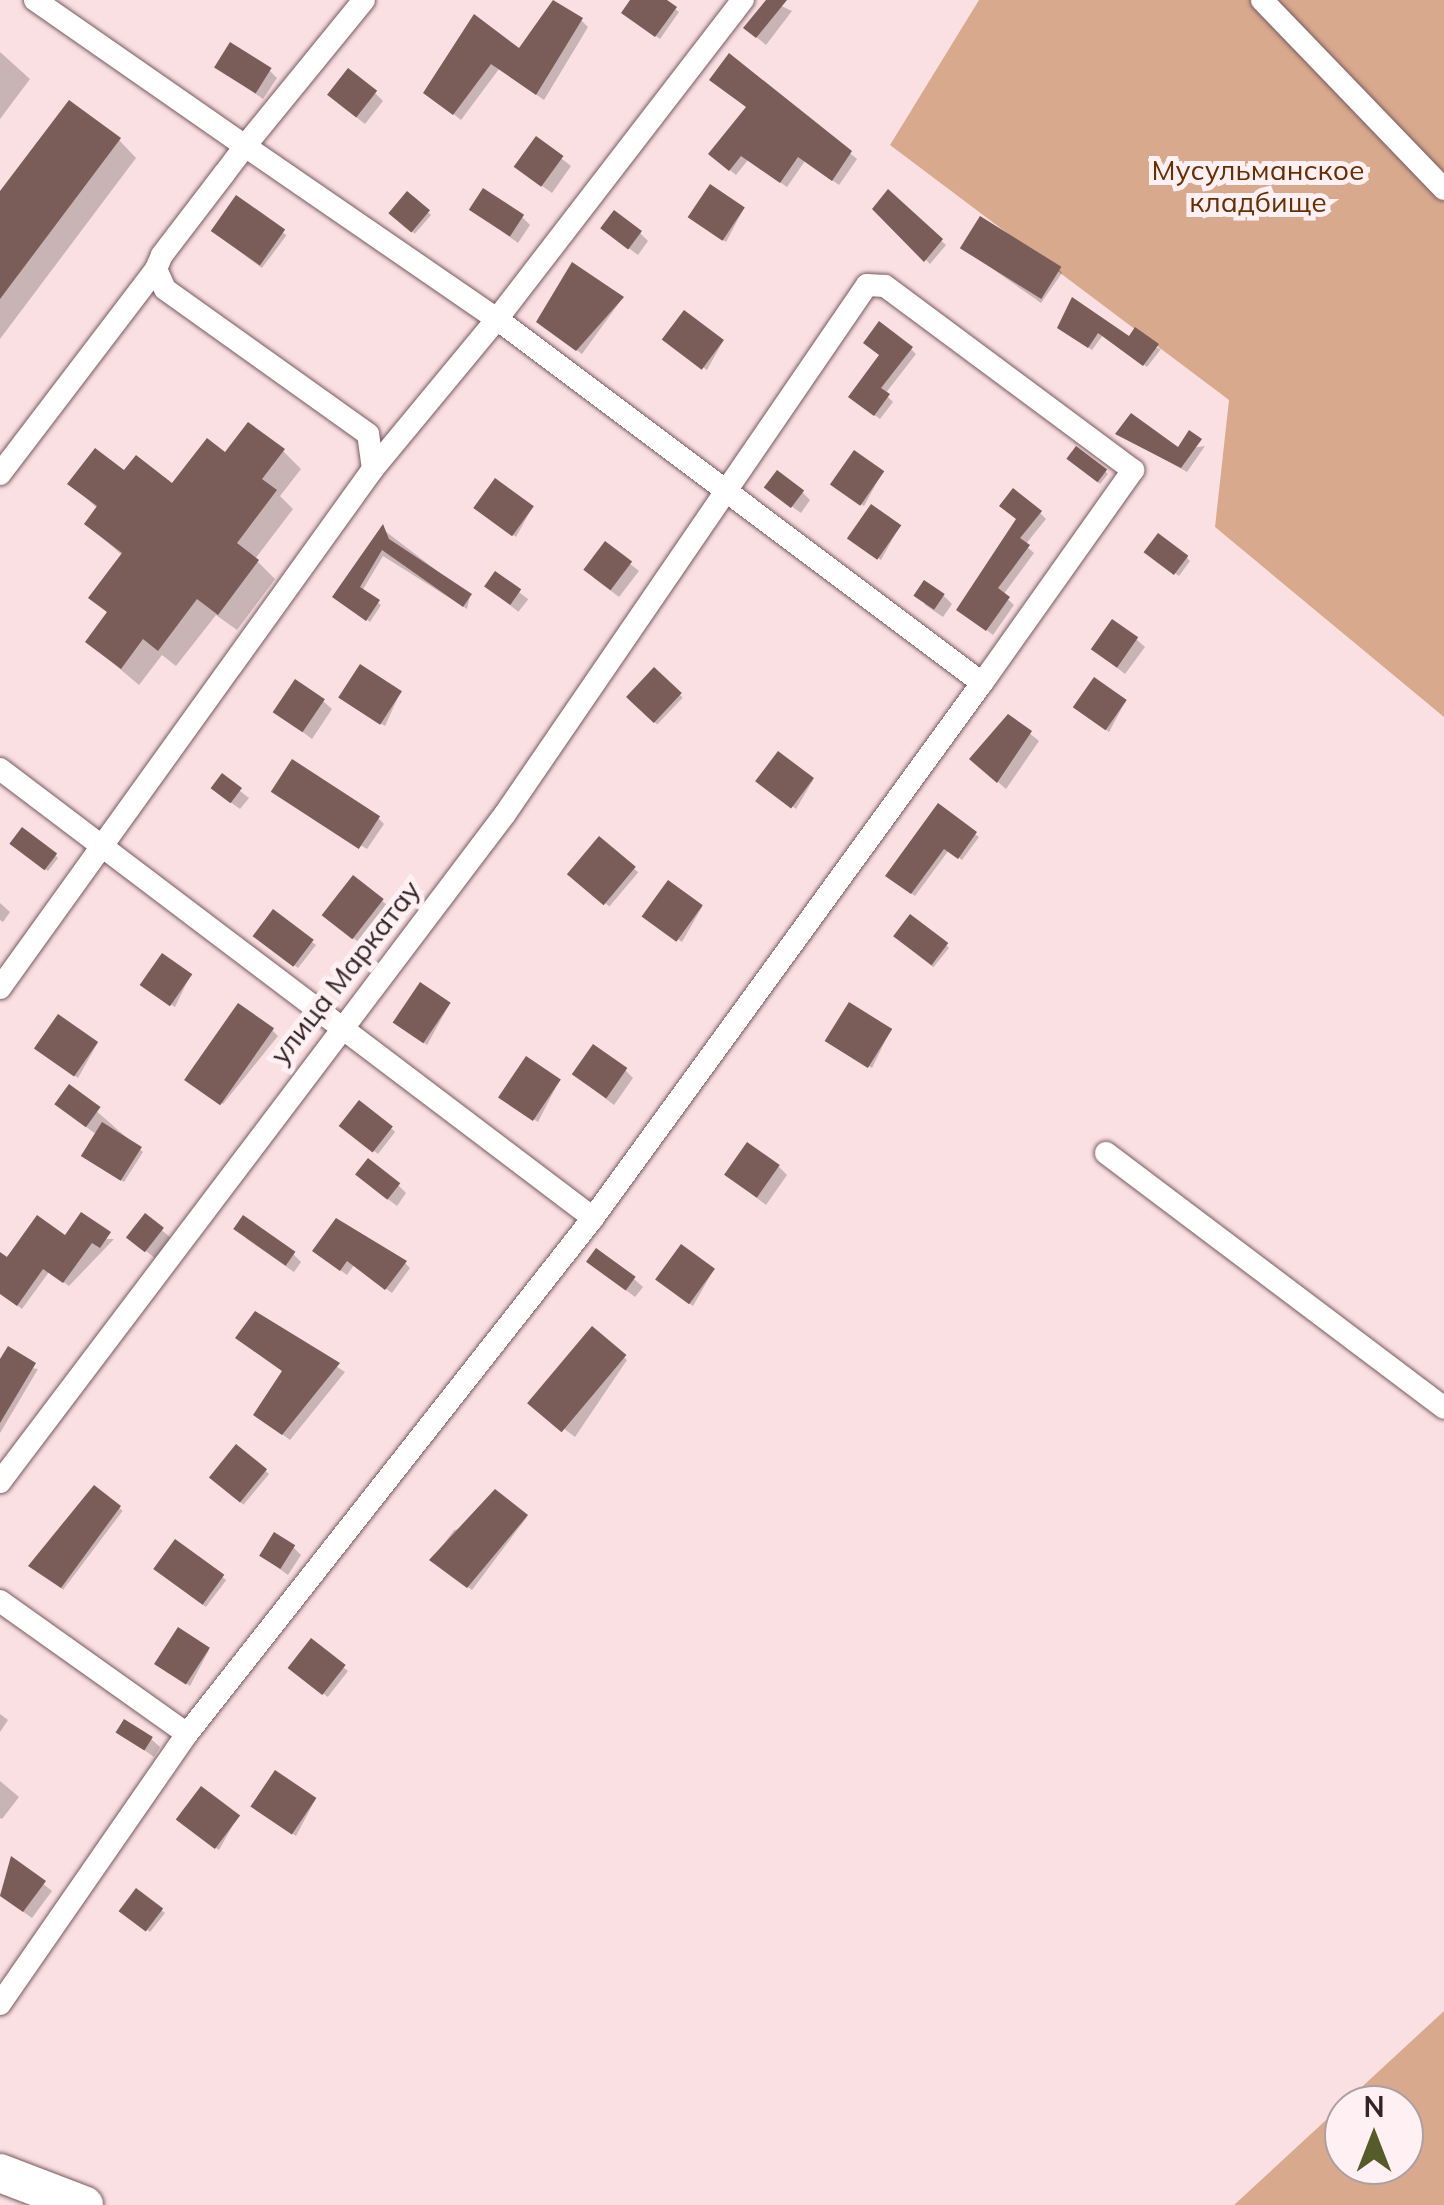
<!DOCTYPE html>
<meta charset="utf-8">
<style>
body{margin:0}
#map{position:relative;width:1444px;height:2205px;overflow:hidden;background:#fbe0e3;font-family:Mulish,sans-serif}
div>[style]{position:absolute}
.green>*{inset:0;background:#d9a98e}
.shadow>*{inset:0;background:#0003;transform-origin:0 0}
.building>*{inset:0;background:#7a5d58;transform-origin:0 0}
.roads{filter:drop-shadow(0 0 2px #775a5e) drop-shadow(0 0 2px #775a5e)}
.minor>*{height:22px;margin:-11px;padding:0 11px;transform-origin:11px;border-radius:11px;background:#fff}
.primary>*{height:38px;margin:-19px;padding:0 19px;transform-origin:19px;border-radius:19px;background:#fff}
span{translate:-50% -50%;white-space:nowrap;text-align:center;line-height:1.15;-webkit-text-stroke:10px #fff1f3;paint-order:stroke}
.park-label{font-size:28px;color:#692e00}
.street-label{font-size:28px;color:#312426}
.north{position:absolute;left:1324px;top:2085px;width:100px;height:100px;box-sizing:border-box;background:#fff1f3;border:2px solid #ad9fa1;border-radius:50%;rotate:0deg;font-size:28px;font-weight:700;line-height:40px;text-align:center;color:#312426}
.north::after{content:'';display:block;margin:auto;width:35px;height:45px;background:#555b29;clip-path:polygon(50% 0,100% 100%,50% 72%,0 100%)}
</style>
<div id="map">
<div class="green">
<div style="clip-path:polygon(979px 0,1444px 0,1444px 717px,1215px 527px,1229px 400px,890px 145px)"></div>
<div style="clip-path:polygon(evenodd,1444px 2011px,1444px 2205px,1234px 2205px,1444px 2011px,1404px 2105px,1404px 2165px,1344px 2165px,1344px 2105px,1404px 2105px)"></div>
</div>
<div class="shadow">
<div style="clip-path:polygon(633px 0,663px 0,679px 12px,660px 39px,627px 16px)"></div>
<div style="clip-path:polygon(769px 0,792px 11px,766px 45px,755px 36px)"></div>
<div style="clip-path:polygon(581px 20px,588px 27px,544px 100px,499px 69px,461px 120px,426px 92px)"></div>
<div style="clip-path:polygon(0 52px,30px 79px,0 119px)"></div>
<div style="clip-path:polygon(729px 56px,857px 159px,839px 185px,805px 161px,787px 187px,748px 160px,736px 175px,717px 160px,749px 108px)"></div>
<div style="clip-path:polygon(217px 67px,269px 70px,277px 78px,263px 99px)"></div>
<div style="clip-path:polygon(375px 93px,383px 101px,365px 124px,338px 103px)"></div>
<div style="clip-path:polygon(536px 139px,571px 166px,552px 193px,525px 174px)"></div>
<div style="clip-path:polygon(119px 140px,136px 158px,0 339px,0 195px)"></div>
<div style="clip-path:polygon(888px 193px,946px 245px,930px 264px,876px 209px)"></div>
<div style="left:407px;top:194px;width:32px;height:25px;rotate:41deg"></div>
<div style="left:237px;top:198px;width:62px;height:41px;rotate:37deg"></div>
<div style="clip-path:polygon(472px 210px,522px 217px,530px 225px,518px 243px)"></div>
<div style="clip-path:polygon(743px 210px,726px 242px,694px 220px)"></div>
<div style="clip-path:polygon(640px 233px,648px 241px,638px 255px,612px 236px)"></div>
<div style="clip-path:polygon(964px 249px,1059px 269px,1062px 273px,1041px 303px)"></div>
<div style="clip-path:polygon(622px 299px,582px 354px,544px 327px)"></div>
<div style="clip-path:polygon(1073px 301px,1129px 339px,1161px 349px,1147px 367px,1103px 335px,1092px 350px,1064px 331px)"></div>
<div style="clip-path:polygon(723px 341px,707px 370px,669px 343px)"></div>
<div style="clip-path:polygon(911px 349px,916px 354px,885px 394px,893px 402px,880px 419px,857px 402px)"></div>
<div style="clip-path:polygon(1119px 434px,1178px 450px,1205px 446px,1187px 472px)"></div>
<div style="clip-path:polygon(283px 451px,301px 469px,280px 496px,293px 509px,255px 559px,275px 579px,237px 630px,216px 615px,176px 666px,162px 655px,139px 685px,88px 642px,109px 614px,92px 598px,123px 556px,87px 524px,98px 509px,71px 484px,125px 473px,173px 486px,225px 455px)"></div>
<div style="clip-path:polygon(1069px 458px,1105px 471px,1108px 474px,1100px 484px)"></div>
<div style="clip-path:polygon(882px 473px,864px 506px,837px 487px)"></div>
<div style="clip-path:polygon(802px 492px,810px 500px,801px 513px,776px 495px)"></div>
<div style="clip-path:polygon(532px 508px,516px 537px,480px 511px)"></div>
<div style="clip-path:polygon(1040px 513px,1046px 519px,1025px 545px,1034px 553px,1003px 595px,1014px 605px,993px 635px,960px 609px)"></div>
<div style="clip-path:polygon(899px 527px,881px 560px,854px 541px)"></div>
<div style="clip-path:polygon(385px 531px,470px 596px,467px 609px,383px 556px,362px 591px,381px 605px,370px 622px,339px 600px)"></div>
<div style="clip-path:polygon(606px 545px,639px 571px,619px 597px,594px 578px)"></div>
<div style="clip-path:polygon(1150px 555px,1187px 558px,1190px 561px,1179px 576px)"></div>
<div style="left:496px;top:574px;width:41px;height:16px;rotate:38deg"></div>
<div style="clip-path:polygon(944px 596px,952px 604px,943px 617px,924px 604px)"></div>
<div style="clip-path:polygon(1136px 639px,1145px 647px,1125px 674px,1093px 649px)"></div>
<div style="left:654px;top:670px;width:40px;height:37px;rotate:44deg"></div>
<div style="clip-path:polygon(400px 693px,385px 726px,345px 701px)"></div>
<div style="clip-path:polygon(323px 701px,332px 709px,312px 739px,276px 712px)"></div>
<div style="clip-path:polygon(1125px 702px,1109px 732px,1079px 710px)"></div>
<div style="clip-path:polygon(1009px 717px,1039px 741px,1006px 789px,981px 767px)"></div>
<div style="clip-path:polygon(222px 777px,249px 798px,240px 809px,222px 796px)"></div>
<div style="clip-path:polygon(813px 780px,796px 809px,762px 784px)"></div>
<div style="clip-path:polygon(277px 795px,378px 818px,384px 824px,367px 849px)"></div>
<div style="clip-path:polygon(938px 807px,979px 837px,962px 860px,949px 850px,915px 896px,891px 879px)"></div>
<div style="left:600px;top:840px;width:50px;height:45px;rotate:40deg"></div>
<div style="clip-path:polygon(16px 847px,55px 855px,58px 858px,48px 871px)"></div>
<div style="left:354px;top:879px;width:41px;height:47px;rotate:38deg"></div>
<div style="clip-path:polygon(0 903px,10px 912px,3px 922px,0 920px)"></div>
<div style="clip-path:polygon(702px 907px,682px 942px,650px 920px)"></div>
<div style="left:911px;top:917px;width:49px;height:25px;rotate:39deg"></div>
<div style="clip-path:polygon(259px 939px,312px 942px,316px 945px,298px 968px)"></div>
<div style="clip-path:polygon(190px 976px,175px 1007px,147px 988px)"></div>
<div style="clip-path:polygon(449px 1005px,427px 1045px,399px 1025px)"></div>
<div style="clip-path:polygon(272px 1030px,278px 1036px,223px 1104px,191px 1083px)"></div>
<div style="clip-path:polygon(890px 1031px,872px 1068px,827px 1040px)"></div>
<div style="clip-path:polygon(97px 1044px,78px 1078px,41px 1052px)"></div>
<div style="clip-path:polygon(625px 1070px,633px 1078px,614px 1105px,575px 1075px)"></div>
<div style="clip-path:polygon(559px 1081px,538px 1122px,505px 1100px)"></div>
<div style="clip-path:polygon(69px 1087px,143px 1152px,124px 1182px,87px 1159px,97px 1135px,66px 1112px)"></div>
<div style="clip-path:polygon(345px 1129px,392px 1129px,395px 1132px,378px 1154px)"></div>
<div style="clip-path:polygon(779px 1167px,787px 1175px,766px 1205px,727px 1175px)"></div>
<div style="clip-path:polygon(367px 1183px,398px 1185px,406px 1193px,397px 1206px)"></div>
<div style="clip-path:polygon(146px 1217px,171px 1238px,155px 1258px,138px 1245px)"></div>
<div style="clip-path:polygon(38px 1219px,66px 1239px,114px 1239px,69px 1286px,49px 1272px,22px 1309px,0 1293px,0 1265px)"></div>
<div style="clip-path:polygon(244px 1237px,293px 1254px,301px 1262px,294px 1272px)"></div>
<div style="clip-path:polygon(321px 1256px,405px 1263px,410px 1268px,392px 1293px,354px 1265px,347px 1275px)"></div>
<div style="clip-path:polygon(589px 1262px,634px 1279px,643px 1287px,635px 1297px)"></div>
<div style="clip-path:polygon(713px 1271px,693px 1306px,662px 1283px)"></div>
<div style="clip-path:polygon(256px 1314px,345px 1372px,290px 1440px,256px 1415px,284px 1372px)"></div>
<div style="clip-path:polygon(592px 1329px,627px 1360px,575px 1437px,542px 1412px)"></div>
<div style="clip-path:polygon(0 1363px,38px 1369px,0 1433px)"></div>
<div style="left:237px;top:1447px;width:42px;height:40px;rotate:40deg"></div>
<div style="left:94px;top:1489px;width:36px;height:99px;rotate:37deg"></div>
<div style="clip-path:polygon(527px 1517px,472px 1590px,432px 1560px,454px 1530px)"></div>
<div style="left:176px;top:1542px;width:63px;height:34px;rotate:37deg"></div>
<div style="clip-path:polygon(293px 1547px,301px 1555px,288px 1575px,262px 1556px)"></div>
<div style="left:311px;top:1642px;width:47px;height:33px;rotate:38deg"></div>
<div style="clip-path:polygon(209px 1650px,190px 1686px,160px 1666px)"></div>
<div style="clip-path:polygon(0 1714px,8px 1720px,0 1732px)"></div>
<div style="clip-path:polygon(119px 1732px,151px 1739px,160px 1747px,154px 1757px)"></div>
<div style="clip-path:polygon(0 1781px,19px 1797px,2px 1819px,0 1818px)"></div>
<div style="clip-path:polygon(315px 1800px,296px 1836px,257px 1810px)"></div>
<div style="clip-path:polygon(238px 1816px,219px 1850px,182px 1823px)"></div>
<div style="clip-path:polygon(12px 1859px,52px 1891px,32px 1918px,0 1895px)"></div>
<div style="clip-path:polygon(137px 1892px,165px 1913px,150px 1932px,126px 1914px)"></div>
</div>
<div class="building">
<div style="clip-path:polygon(553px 0,583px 18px,536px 95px,491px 64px,453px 115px,423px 93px,474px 14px,519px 48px)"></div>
<div style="clip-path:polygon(630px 0,667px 0,677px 7px,655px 37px,621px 13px)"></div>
<div style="clip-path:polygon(766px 0,787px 0,756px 38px,743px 28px)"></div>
<div style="left:230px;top:42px;width:49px;height:30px;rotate:32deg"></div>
<div style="clip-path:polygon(729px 53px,852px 151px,832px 181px,798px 157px,780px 183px,741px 156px,729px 171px,708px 154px,746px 107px,709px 80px)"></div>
<div style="left:348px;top:68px;width:37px;height:34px;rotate:38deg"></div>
<div style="clip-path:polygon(69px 100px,121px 138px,0 299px,0 191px)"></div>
<div style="left:536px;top:136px;width:34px;height:38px;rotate:36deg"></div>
<div style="left:710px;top:184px;width:42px;height:40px;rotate:34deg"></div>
<div style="left:483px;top:188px;width:49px;height:26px;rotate:33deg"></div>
<div style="clip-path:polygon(888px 189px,943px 239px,924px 262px,872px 209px)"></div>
<div style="left:407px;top:191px;width:30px;height:29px;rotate:40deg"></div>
<div style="left:236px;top:195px;width:60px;height:44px;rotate:35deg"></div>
<div style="left:614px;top:210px;width:35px;height:23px;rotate:37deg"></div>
<div style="left:980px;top:216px;width:96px;height:38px;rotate:32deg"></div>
<div style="clip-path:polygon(572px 262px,624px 297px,576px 351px,536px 322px)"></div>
<div style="clip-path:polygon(1072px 297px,1129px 336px,1135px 327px,1159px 344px,1143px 366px,1098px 333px,1088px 348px,1057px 328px)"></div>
<div style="left:684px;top:310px;width:50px;height:37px;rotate:37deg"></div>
<div style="clip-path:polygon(879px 321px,913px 347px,881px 388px,890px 394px,874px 416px,848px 397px,879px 355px,863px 343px)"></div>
<div style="clip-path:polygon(1131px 413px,1178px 447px,1189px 430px,1202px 439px,1181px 468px,1115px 434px)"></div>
<div style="clip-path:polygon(248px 422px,285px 449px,262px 479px,277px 490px,237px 543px,259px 560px,218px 615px,197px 599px,158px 651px,143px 639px,121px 669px,85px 642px,107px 612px,88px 598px,122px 553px,84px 524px,97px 506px,67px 484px,95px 448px,124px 470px,136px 455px,172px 483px,207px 438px,225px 452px)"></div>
<div style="left:1076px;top:446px;width:39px;height:16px;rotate:37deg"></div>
<div style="left:854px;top:450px;width:37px;height:42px;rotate:35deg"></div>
<div style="left:777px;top:470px;width:34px;height:22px;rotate:37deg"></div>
<div style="left:495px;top:478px;width:48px;height:37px;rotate:36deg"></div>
<div style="clip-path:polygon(1013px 488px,1042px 511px,1020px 538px,1030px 545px,998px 588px,1010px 597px,986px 631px,956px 610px,1016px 519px,999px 506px)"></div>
<div style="left:871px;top:504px;width:37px;height:42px;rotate:35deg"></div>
<div style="clip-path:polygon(383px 524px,389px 539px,472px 594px,463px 607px,382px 550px,360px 587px,380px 600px,366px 621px,332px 597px)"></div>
<div style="left:1158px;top:533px;width:38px;height:24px;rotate:37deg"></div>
<div style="left:605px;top:541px;width:34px;height:36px;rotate:37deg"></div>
<div style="left:495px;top:571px;width:32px;height:19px;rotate:35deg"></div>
<div style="left:924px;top:580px;width:25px;height:19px;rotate:34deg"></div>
<div style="left:1112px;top:619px;width:32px;height:37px;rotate:35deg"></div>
<div style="left:360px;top:664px;width:50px;height:40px;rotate:33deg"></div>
<div style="left:654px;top:667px;width:38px;height:41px;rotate:43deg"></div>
<div style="left:1094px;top:677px;width:40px;height:37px;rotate:35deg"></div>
<div style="left:295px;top:679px;width:36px;height:40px;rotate:34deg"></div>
<div style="clip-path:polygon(1008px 714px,1032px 731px,997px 783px,969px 759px)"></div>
<div style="left:778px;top:751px;width:45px;height:38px;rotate:37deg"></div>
<div style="left:292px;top:759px;width:105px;height:39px;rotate:33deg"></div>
<div style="left:222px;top:773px;width:25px;height:19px;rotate:37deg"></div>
<div style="clip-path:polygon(938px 803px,977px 832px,958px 859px,944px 849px,911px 894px,885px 876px)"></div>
<div style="left:22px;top:827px;width:44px;height:21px;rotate:37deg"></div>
<div style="left:599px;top:836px;width:48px;height:50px;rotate:40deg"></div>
<div style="left:353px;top:875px;width:39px;height:51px;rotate:38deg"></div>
<div style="left:668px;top:880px;width:43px;height:45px;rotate:36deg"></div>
<div style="left:273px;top:909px;width:51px;height:34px;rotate:37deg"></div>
<div style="left:910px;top:914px;width:48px;height:28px;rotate:37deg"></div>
<div style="left:162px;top:953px;width:37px;height:39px;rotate:35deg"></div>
<div style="left:420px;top:982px;width:37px;height:49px;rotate:34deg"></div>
<div style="left:849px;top:1002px;width:51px;height:46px;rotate:32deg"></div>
<div style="left:238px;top:1003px;width:44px;height:94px;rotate:35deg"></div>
<div style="left:58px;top:1014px;width:49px;height:42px;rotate:35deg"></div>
<div style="left:593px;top:1044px;width:42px;height:37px;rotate:35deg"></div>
<div style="left:526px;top:1056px;width:42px;height:50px;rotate:34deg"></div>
<div style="left:69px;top:1084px;width:39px;height:25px;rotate:36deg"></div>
<div style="left:359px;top:1100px;width:43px;height:33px;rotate:38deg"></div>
<div style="left:102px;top:1122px;width:47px;height:40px;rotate:32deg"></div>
<div style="left:747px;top:1142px;width:40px;height:40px;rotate:35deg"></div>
<div style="left:368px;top:1158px;width:41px;height:21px;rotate:38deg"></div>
<div style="clip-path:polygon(81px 1212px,111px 1232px,100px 1248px,92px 1243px,63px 1283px,43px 1269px,17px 1306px,0 1294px,0 1252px,7px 1257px,37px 1215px,65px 1235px)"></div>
<div style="left:145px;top:1213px;width:24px;height:31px;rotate:38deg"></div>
<div style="left:243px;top:1215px;width:64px;height:17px;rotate:35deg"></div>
<div style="clip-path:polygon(336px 1218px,407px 1261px,385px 1290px,347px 1261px,340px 1271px,312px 1251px)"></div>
<div style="left:681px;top:1244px;width:42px;height:44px;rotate:36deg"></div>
<div style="left:596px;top:1248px;width:49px;height:17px;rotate:36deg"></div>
<div style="clip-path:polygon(255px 1311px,340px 1363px,282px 1435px,253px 1415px,282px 1371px,235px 1338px)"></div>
<div style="left:592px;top:1326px;width:45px;height:101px;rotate:40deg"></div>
<div style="clip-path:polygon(8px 1346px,36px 1363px,0 1423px,0 1359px)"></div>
<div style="left:236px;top:1444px;width:40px;height:43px;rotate:39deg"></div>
<div style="clip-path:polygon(94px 1485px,121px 1506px,61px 1588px,28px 1566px)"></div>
<div style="clip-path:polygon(495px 1489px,528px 1515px,467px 1588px,429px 1560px)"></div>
<div style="left:274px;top:1532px;width:25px;height:28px;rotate:32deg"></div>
<div style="left:175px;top:1539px;width:61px;height:37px;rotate:36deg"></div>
<div style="left:178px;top:1627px;width:38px;height:44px;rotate:33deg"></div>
<div style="left:311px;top:1638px;width:44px;height:38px;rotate:38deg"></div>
<div style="left:124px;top:1719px;width:34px;height:16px;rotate:32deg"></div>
<div style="left:275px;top:1770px;width:50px;height:44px;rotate:34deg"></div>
<div style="left:201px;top:1786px;width:49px;height:42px;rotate:37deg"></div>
<div style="clip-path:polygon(11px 1856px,46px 1881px,23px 1912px,0 1896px)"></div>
<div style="left:136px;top:1888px;width:34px;height:29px;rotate:37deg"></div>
</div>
<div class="roads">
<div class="minor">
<div style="left:35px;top:0;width:256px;rotate:34.8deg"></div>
<div style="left:245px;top:146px;width:188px;rotate:-50.8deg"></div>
<div style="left:1262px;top:0;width:262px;rotate:46.1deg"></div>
<div style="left:0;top:474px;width:258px;rotate:-52.7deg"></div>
<div style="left:0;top:769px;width:744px;rotate:37.13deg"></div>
<div style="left:0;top:988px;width:639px;rotate:-54.3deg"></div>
<div style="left:373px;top:469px;width:35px;rotate:-98deg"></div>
<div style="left:368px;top:434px;width:249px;rotate:-144.5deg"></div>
<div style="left:165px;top:289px;width:22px;rotate:-114deg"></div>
<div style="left:156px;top:269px;width:15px;rotate:-67deg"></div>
<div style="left:162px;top:255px;width:102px;rotate:-52.6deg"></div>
<div style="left:224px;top:174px;width:35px;rotate:-53deg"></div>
<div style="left:245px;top:146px;width:306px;rotate:34.5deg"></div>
<div style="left:497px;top:319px;width:403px;rotate:-52.4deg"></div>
<div style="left:1106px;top:1153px;width:423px;rotate:37deg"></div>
<div style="left:0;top:1482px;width:837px;rotate:-52.91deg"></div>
<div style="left:505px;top:814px;width:641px;rotate:-55.62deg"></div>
<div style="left:867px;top:285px;width:18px;rotate:3deg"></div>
<div style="left:885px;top:286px;width:309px;rotate:36.6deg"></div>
<div style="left:1133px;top:470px;width:261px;rotate:125.3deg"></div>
<div style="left:0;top:1601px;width:229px;rotate:35.4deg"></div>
<div style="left:0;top:2004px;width:328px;rotate:-55.3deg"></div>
<div style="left:187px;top:1734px;width:657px;rotate:-51.8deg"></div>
<div style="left:593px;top:1218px;width:661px;rotate:-53.98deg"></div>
<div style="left:982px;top:683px;width:606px;rotate:-143.11deg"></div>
<div style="left:497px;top:319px;width:195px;rotate:129.6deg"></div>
</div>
<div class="primary">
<div style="left:0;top:2173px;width:90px;rotate:20.9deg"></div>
</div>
</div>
<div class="park-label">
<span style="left:1258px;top:186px">Мусульманское<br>кладбище</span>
</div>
<div class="street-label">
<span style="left:345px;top:972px;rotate:-52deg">улица Маркатау</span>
</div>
<div class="north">N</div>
</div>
